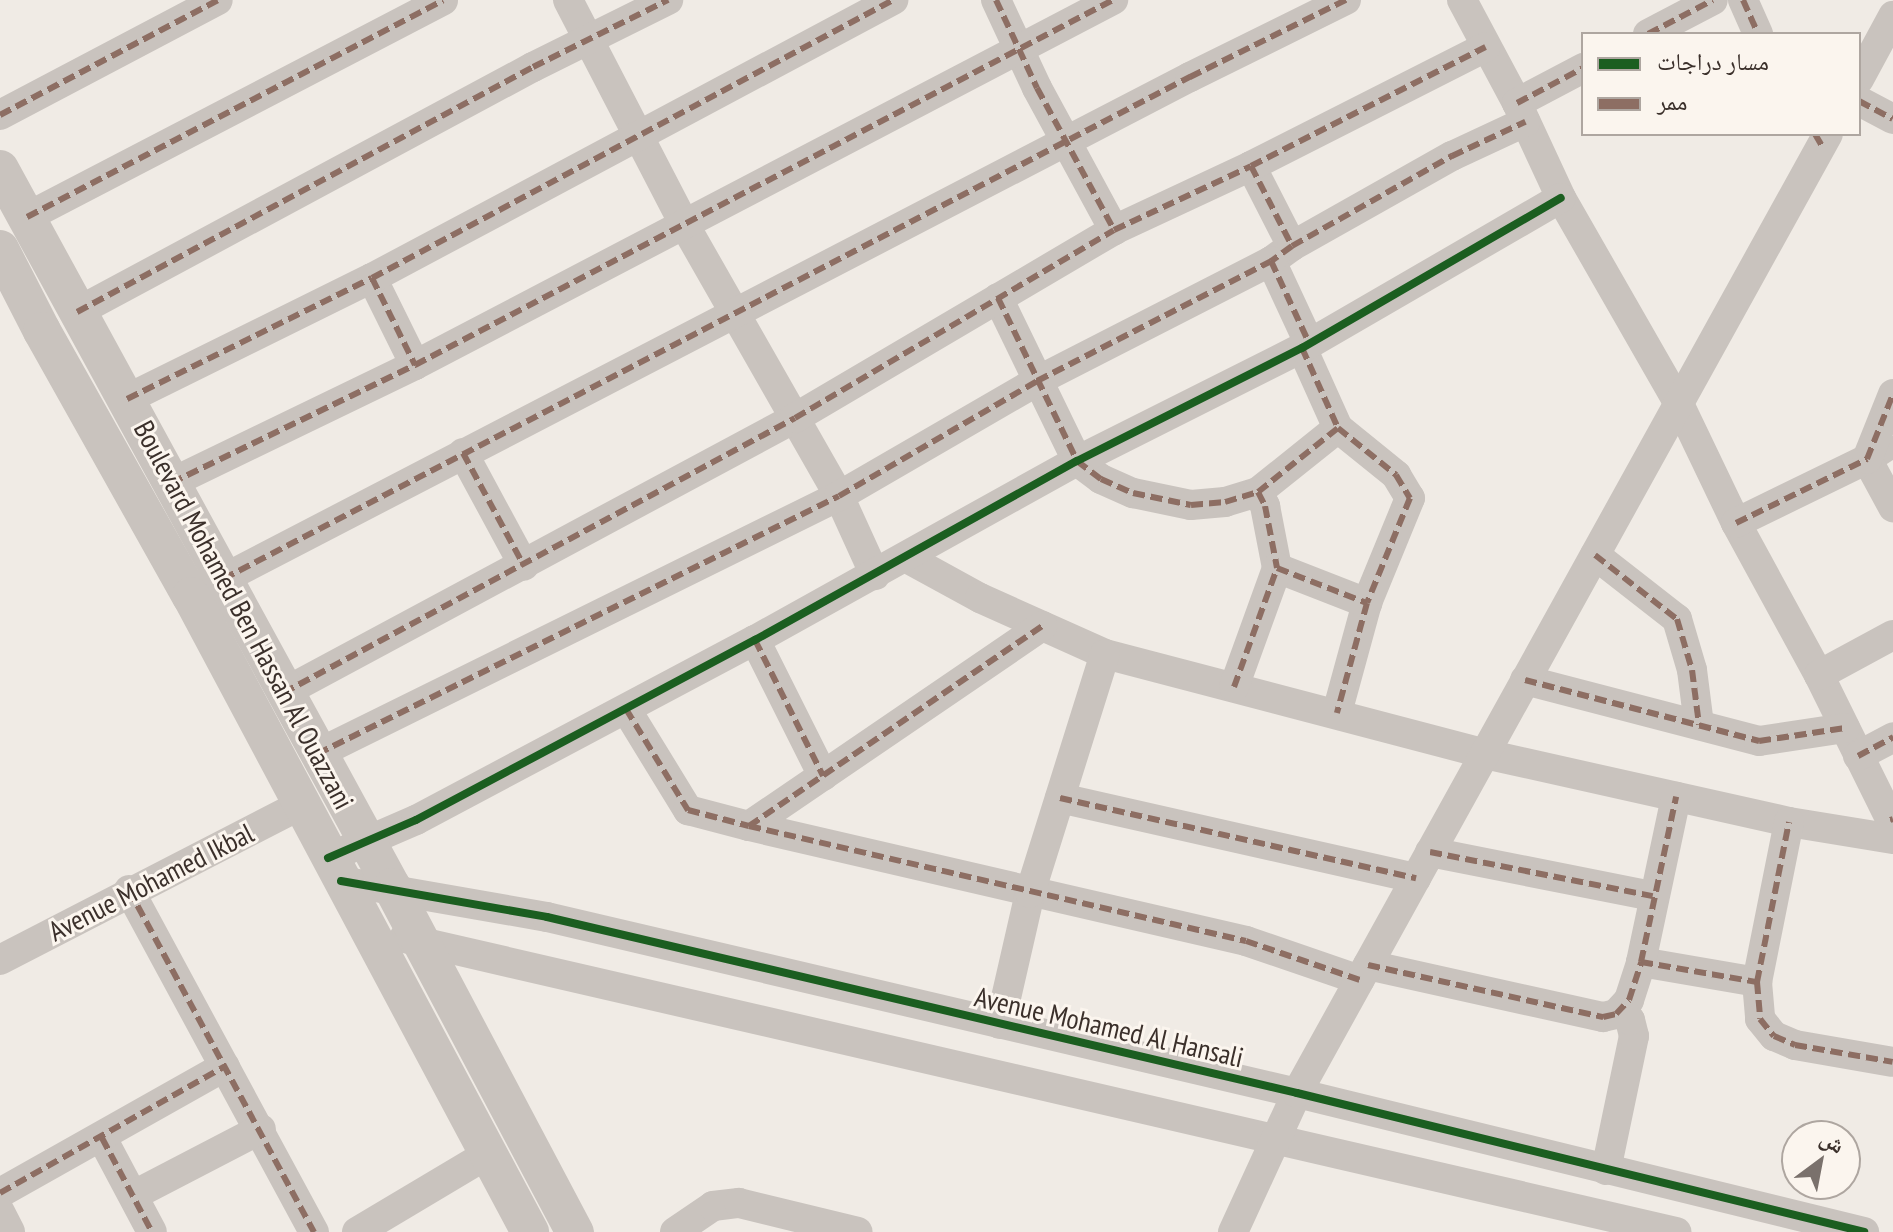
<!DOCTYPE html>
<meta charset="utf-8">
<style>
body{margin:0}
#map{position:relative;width:1893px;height:1232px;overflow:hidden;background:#f0ebe5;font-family:"PT Sans Narrow","Noto Naskh Arabic",sans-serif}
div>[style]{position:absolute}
.minor>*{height:30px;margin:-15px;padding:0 15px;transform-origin:15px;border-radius:15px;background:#c9c3be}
.tertiary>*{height:38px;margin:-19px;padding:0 19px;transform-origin:19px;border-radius:19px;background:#c9c3be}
.quiet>*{height:6px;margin-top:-3px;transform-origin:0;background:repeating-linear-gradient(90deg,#8d6e63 0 12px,transparent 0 18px)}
.cycleway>*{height:8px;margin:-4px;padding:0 4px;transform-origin:4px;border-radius:4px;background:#1b5e20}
span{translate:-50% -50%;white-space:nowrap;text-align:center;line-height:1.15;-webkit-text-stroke:6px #fbf5ee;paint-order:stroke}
.street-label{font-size:28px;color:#3b302b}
.legend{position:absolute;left:1581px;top:32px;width:280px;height:104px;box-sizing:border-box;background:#fbf5ee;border:2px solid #aea6a0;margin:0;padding:10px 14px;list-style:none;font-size:24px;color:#3b302b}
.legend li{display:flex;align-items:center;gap:16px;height:40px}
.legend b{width:40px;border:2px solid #aea6a0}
.north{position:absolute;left:1781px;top:1120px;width:80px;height:80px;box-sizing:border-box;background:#fbf5ee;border:2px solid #aea6a0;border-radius:50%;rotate:32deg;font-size:22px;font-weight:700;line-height:32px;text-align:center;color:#3b302b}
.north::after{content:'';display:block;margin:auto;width:28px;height:36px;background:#7a716c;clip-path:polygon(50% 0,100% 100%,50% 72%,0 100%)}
</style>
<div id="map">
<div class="minor">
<div style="left:568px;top:0;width:252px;rotate:62.6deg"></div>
<div style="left:684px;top:224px;width:313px;rotate:60.3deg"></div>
<div style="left:839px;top:496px;width:87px;rotate:65.5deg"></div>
<div style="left:996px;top:0;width:97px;rotate:65deg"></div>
<div style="left:1037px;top:88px;width:162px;rotate:61.5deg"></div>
<div style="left:1462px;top:0;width:117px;rotate:61.9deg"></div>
<div style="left:1517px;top:103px;width:105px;rotate:65.1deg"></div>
<div style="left:1561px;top:198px;width:237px;rotate:60.2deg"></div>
<div style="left:1679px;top:404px;width:132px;rotate:64.4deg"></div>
<div style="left:1736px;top:523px;width:173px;rotate:61.4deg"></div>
<div style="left:1819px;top:675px;width:167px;rotate:63.7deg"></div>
<div style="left:1743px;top:0;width:37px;rotate:66deg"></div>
<div style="left:1648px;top:34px;width:73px;rotate:-27.6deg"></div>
<div style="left:1859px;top:79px;width:72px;rotate:-61.6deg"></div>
<div style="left:1859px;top:101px;width:38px;rotate:28deg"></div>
<div style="left:1517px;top:103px;width:75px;rotate:-27.9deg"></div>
<div style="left:0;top:115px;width:246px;rotate:-27.8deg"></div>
<div style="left:1251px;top:166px;width:90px;rotate:62.9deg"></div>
<div style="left:1292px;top:246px;width:26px;rotate:144deg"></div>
<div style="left:1271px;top:261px;width:90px;rotate:65.1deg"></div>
<div style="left:27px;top:217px;width:469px;rotate:-27.5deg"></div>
<div style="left:1292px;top:246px;width:184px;rotate:-29.4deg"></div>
<div style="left:1452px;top:156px;width:81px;rotate:-25deg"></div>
<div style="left:372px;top:278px;width:97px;rotate:63.7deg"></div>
<div style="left:998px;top:298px;width:181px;rotate:64.1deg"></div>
<div style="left:1077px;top:461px;width:30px;rotate:37deg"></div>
<div style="left:1101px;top:479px;width:35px;rotate:24deg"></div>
<div style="left:1133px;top:493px;width:59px;rotate:11.7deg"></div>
<div style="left:1191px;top:505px;width:34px;rotate:-5deg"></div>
<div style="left:1225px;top:502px;width:34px;rotate:-17deg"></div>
<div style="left:1258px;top:492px;width:102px;rotate:-38.7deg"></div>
<div style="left:77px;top:312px;width:518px;rotate:-28.25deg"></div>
<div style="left:533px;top:67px;width:151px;rotate:-26.4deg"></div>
<div style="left:1302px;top:348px;width:88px;rotate:65.8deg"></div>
<div style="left:1338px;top:428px;width:75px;rotate:39deg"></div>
<div style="left:1396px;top:475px;width:27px;rotate:59deg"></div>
<div style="left:1410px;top:498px;width:113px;rotate:112.3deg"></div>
<div style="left:1367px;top:603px;width:114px;rotate:105.3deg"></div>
<div style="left:127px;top:399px;width:273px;rotate:-26.3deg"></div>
<div style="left:372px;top:278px;width:591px;rotate:-28.08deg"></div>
<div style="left:1884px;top:448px;width:20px;rotate:147deg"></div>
<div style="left:1867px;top:459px;width:55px;rotate:61.6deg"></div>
<div style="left:463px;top:453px;width:128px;rotate:61.6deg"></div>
<div style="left:171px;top:483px;width:271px;rotate:-25.8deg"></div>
<div style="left:415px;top:365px;width:788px;rotate:-27.61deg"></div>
<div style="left:1258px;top:492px;width:16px;rotate:63deg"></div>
<div style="left:1265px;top:506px;width:63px;rotate:79deg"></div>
<div style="left:1277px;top:568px;width:97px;rotate:21.3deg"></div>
<div style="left:1736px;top:523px;width:146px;rotate:-26deg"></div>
<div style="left:1867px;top:459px;width:70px;rotate:-68.2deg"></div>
<div style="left:1595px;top:555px;width:104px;rotate:38deg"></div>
<div style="left:1677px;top:619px;width:53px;rotate:73.6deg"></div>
<div style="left:1692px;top:670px;width:55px;rotate:82.7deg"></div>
<div style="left:907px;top:558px;width:83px;rotate:28.7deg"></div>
<div style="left:980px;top:598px;width:137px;rotate:24.1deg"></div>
<div style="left:1105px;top:654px;width:393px;rotate:14.7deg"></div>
<div style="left:1485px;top:754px;width:312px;rotate:12.6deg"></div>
<div style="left:1789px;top:822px;width:105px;rotate:9.3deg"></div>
<div style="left:223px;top:579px;width:1090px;rotate:-27.44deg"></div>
<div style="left:1190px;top:77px;width:174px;rotate:-26.3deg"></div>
<div style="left:755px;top:640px;width:152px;rotate:63.4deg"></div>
<div style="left:1819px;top:675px;width:84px;rotate:-28.4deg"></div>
<div style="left:1525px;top:680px;width:242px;rotate:14.6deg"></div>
<div style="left:1759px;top:741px;width:87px;rotate:-8.6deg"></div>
<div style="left:1234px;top:687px;width:127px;rotate:-70.1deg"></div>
<div style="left:283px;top:693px;width:581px;rotate:-28.24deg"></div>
<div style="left:795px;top:418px;width:370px;rotate:-30.5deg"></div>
<div style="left:1114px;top:230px;width:151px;rotate:-25deg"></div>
<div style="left:1251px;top:166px;width:263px;rotate:-26.9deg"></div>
<div style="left:626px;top:709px;width:119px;rotate:58.5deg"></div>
<div style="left:688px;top:810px;width:63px;rotate:14.7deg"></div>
<div style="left:749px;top:826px;width:355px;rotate:-34.3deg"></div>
<div style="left:317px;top:754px;width:582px;rotate:-26.3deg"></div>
<div style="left:839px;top:496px;width:229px;rotate:-30.1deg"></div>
<div style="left:1037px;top:381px;width:263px;rotate:-27.1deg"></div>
<div style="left:1858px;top:756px;width:40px;rotate:-28deg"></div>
<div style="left:1060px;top:798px;width:365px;rotate:12.7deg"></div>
<div style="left:749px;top:826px;width:510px;rotate:13.03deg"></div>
<div style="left:1246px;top:941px;width:120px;rotate:18.9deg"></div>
<div style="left:1430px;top:852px;width:227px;rotate:11.2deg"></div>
<div style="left:328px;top:858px;width:96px;rotate:-23.4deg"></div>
<div style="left:416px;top:820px;width:384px;rotate:-28deg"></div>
<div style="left:755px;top:640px;width:368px;rotate:-29.1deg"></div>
<div style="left:1077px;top:461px;width:252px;rotate:-26.7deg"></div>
<div style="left:1302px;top:348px;width:299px;rotate:-30.1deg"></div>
<div style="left:341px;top:881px;width:209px;rotate:9.9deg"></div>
<div style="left:547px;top:917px;width:770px;rotate:13.21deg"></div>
<div style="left:1297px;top:1093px;width:584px;rotate:13.77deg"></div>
<div style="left:129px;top:890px;width:389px;rotate:61.6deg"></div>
<div style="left:404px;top:938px;width:1306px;rotate:13.01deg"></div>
<div style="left:0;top:960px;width:340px;rotate:-27.3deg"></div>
<div style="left:1641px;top:962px;width:118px;rotate:9.8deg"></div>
<div style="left:1757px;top:982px;width:37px;rotate:85deg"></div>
<div style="left:1760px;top:1019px;width:22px;rotate:51deg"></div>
<div style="left:1774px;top:1036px;width:23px;rotate:23deg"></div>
<div style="left:1795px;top:1045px;width:99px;rotate:9.8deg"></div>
<div style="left:1368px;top:965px;width:241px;rotate:12.5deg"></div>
<div style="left:1603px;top:1017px;width:13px;rotate:-13deg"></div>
<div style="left:1616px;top:1014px;width:19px;rotate:-47deg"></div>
<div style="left:1629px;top:1000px;width:40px;rotate:-72deg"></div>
<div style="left:1641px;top:962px;width:169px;rotate:-78deg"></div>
<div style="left:1757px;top:982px;width:163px;rotate:-78.7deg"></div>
<div style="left:1000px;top:1024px;width:134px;rotate:-77.1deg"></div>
<div style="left:1030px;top:893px;width:250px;rotate:-72.6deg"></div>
<div style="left:102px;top:1138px;width:106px;rotate:62deg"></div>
<div style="left:1606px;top:1170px;width:137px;rotate:-78.2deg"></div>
<div style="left:1634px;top:1036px;width:16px;rotate:-104deg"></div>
<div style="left:1630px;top:1020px;width:13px;rotate:-129deg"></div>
<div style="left:0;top:1193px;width:258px;rotate:-29.4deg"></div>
<div style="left:134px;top:1195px;width:143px;rotate:-27.5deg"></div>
<div style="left:0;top:1212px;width:22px;rotate:63deg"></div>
<div style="left:357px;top:1232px;width:152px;rotate:-30.8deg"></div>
<div style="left:675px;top:1232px;width:46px;rotate:-34.4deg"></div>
<div style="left:713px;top:1206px;width:26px;rotate:-7deg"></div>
<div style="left:739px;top:1203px;width:122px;rotate:13.7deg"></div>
<div style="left:1233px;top:1232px;width:153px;rotate:-65.3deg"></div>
<div style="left:1297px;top:1093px;width:1096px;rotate:-61.03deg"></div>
</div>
<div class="tertiary">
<div style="left:0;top:169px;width:818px;rotate:61.37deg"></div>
<div style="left:392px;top:887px;width:391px;rotate:62.1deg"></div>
<div style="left:0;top:249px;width:92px;rotate:62.9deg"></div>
<div style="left:42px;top:331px;width:304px;rotate:60.7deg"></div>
<div style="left:191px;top:596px;width:721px;rotate:61.94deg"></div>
</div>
<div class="quiet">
<div style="left:996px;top:0;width:97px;rotate:65deg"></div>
<div style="left:1037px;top:88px;width:162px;rotate:61.5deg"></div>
<div style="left:1743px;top:0;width:37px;rotate:66deg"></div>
<div style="left:1648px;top:34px;width:73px;rotate:-27.6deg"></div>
<div style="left:1859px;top:101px;width:38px;rotate:28deg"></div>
<div style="left:1517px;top:103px;width:75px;rotate:-27.9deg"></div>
<div style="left:0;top:115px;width:246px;rotate:-27.8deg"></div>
<div style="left:1815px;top:134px;width:14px;rotate:60deg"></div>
<div style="left:1251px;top:166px;width:90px;rotate:62.9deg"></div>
<div style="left:1292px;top:246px;width:26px;rotate:144deg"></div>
<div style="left:1271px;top:261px;width:90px;rotate:65.1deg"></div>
<div style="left:27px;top:217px;width:469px;rotate:-27.5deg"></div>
<div style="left:1292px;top:246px;width:184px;rotate:-29.4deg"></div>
<div style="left:1452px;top:156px;width:81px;rotate:-25deg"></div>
<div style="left:372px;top:278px;width:97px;rotate:63.7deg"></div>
<div style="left:998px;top:298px;width:181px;rotate:64.1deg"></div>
<div style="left:1077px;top:461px;width:30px;rotate:37deg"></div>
<div style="left:1101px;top:479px;width:35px;rotate:24deg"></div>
<div style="left:1133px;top:493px;width:59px;rotate:11.7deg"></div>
<div style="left:1191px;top:505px;width:34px;rotate:-5deg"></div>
<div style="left:1225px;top:502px;width:34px;rotate:-17deg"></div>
<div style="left:1258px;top:492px;width:102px;rotate:-38.7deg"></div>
<div style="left:77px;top:312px;width:518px;rotate:-28.25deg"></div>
<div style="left:533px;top:67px;width:151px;rotate:-26.4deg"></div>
<div style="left:1302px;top:348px;width:88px;rotate:65.8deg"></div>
<div style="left:1338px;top:428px;width:75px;rotate:39deg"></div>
<div style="left:1396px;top:475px;width:27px;rotate:59deg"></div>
<div style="left:1410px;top:498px;width:113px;rotate:112.3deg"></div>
<div style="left:1367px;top:603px;width:114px;rotate:105.3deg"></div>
<div style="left:127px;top:399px;width:273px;rotate:-26.3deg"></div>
<div style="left:372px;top:278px;width:591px;rotate:-28.08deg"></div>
<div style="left:463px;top:453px;width:128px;rotate:61.6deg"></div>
<div style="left:171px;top:483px;width:271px;rotate:-25.8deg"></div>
<div style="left:415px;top:365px;width:788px;rotate:-27.61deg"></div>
<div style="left:1258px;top:492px;width:16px;rotate:63deg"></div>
<div style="left:1265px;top:506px;width:63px;rotate:79deg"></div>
<div style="left:1277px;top:568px;width:97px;rotate:21.3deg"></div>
<div style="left:1736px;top:523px;width:146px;rotate:-26deg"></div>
<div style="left:1867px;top:459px;width:70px;rotate:-68.2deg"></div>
<div style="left:1595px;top:555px;width:104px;rotate:38deg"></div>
<div style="left:1677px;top:619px;width:53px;rotate:73.6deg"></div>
<div style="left:1692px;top:670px;width:55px;rotate:82.7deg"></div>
<div style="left:223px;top:579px;width:1090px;rotate:-27.44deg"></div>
<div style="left:1190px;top:77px;width:174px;rotate:-26.3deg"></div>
<div style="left:755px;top:640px;width:152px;rotate:63.4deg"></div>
<div style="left:1525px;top:680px;width:242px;rotate:14.6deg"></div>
<div style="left:1759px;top:741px;width:87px;rotate:-8.6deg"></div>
<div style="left:1234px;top:687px;width:127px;rotate:-70.1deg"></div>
<div style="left:283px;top:693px;width:581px;rotate:-28.24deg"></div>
<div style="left:795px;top:418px;width:370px;rotate:-30.5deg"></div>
<div style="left:1114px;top:230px;width:151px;rotate:-25deg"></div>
<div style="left:1251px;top:166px;width:263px;rotate:-26.9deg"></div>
<div style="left:626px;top:709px;width:119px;rotate:58.5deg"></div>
<div style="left:688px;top:810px;width:63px;rotate:14.7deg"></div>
<div style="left:749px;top:826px;width:355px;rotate:-34.3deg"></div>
<div style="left:317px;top:754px;width:582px;rotate:-26.3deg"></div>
<div style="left:839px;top:496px;width:229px;rotate:-30.1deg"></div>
<div style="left:1037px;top:381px;width:263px;rotate:-27.1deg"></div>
<div style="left:1858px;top:756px;width:40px;rotate:-28deg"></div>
<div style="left:1060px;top:798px;width:365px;rotate:12.7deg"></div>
<div style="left:1890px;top:820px;width:3px;rotate:-18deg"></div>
<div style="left:749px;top:826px;width:510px;rotate:13.03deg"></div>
<div style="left:1246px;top:941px;width:120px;rotate:18.9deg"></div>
<div style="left:1430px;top:852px;width:227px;rotate:11.2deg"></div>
<div style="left:129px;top:890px;width:389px;rotate:61.6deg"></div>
<div style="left:1641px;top:962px;width:118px;rotate:9.8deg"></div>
<div style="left:1757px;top:982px;width:37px;rotate:85deg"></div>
<div style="left:1760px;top:1019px;width:22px;rotate:51deg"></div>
<div style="left:1774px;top:1036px;width:23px;rotate:23deg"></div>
<div style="left:1795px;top:1045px;width:99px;rotate:9.8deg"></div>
<div style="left:1368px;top:965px;width:241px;rotate:12.5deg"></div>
<div style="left:1603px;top:1017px;width:13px;rotate:-13deg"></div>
<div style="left:1616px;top:1014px;width:19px;rotate:-47deg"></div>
<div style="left:1629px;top:1000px;width:40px;rotate:-72deg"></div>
<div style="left:1641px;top:962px;width:169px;rotate:-78deg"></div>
<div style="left:1757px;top:982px;width:163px;rotate:-78.7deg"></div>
<div style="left:102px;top:1138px;width:106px;rotate:62deg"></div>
<div style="left:0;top:1193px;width:258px;rotate:-29.4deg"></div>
</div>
<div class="cycleway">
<div style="left:328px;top:858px;width:96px;rotate:-23.4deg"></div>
<div style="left:416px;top:820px;width:384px;rotate:-28deg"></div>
<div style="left:755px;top:640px;width:368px;rotate:-29.1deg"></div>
<div style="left:1077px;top:461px;width:252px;rotate:-26.7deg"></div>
<div style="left:1302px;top:348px;width:299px;rotate:-30.1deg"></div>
<div style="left:341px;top:881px;width:209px;rotate:9.9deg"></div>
<div style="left:547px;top:917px;width:770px;rotate:13.21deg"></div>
<div style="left:1297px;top:1093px;width:584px;rotate:13.77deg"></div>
</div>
<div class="street-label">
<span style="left:244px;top:615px;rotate:62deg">Boulevard Mohamed Ben Hassan Al Ouazzani</span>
<span style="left:151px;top:882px;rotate:-27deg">Avenue Mohamed Ikbal</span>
<span style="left:1109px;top:1027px;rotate:13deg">Avenue Mohamed Al Hansali</span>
</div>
<ul class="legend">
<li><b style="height:10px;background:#1b5e20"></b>مسار دراجات</li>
<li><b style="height:10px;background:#8d6e63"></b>ممر</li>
</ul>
<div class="north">ش</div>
</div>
